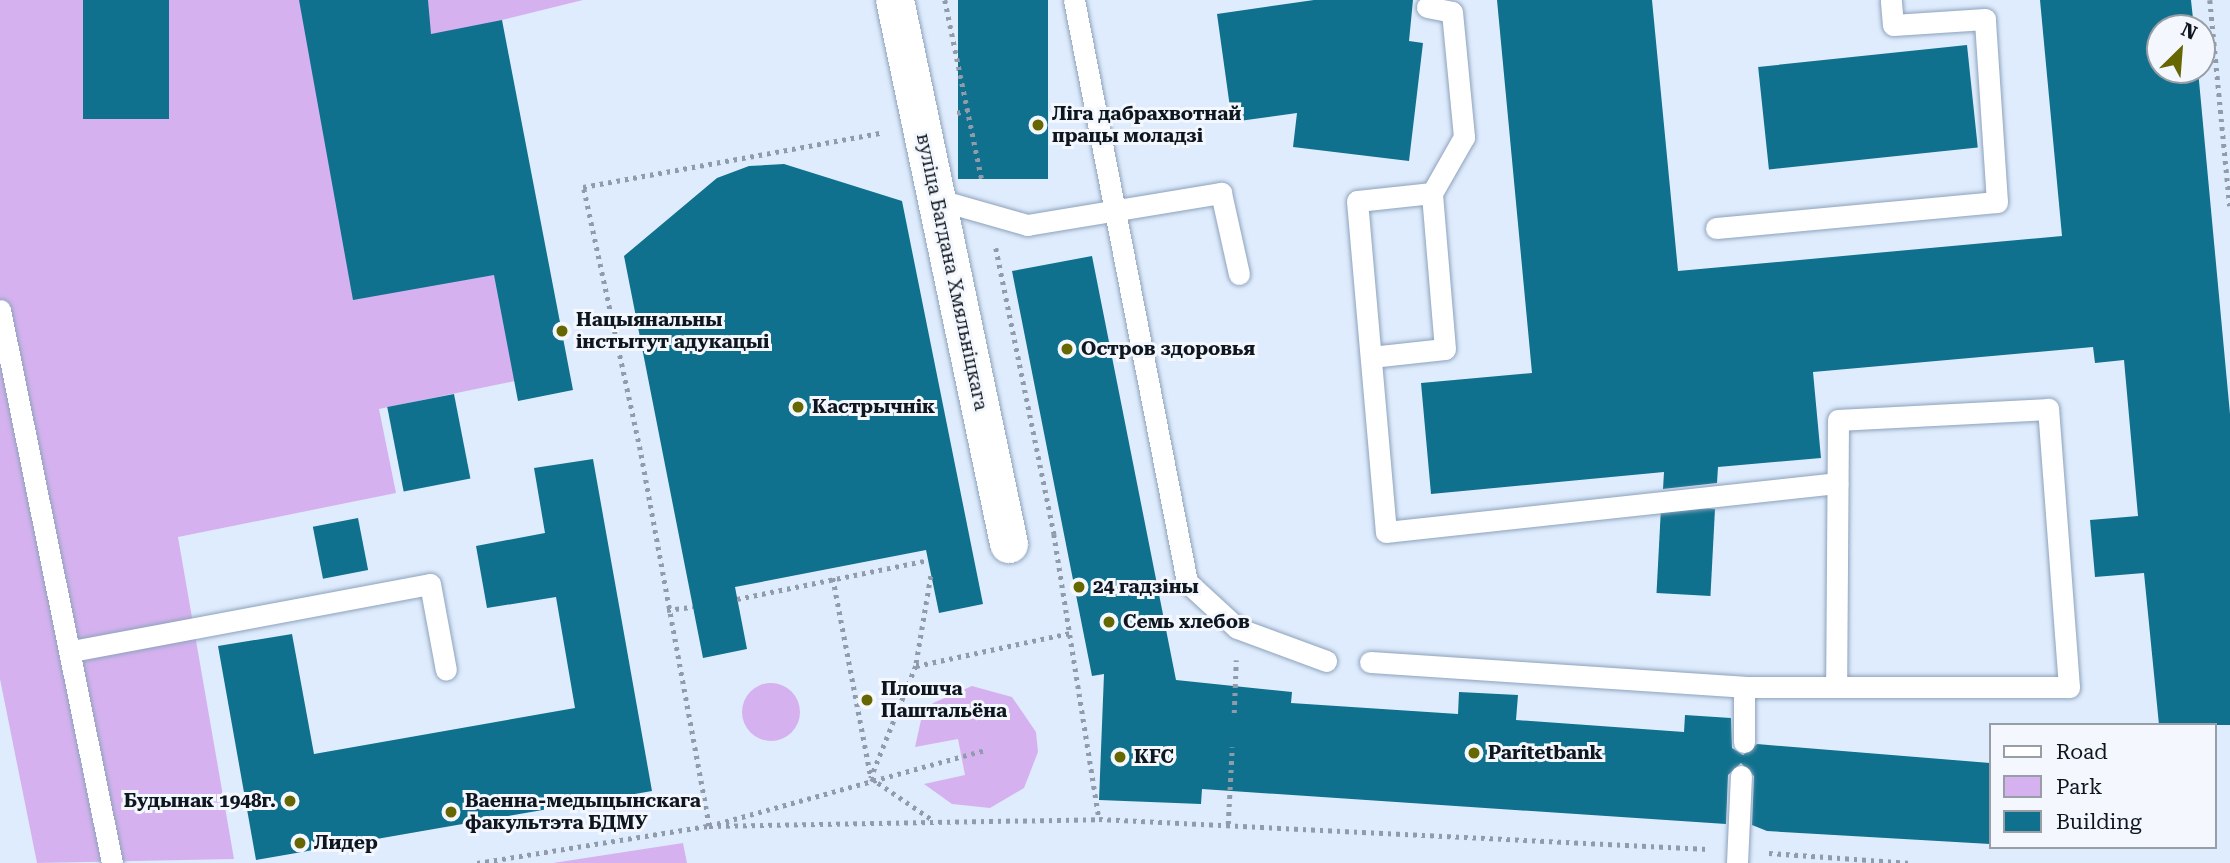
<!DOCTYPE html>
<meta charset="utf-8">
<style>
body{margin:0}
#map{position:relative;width:2230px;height:863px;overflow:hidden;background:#dfecfd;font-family:"Roboto Serif",serif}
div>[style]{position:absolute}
.green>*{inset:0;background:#d5b2ef}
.round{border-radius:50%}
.building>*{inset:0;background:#10718e;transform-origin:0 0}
.path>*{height:4.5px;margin-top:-2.25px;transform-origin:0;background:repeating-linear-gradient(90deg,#919caa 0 3.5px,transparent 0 8.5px)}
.roads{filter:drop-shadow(0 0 2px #8da2bc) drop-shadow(0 0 2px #8da2bc)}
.service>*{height:21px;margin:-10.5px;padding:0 10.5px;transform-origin:10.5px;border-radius:10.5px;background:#fff}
.minor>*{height:38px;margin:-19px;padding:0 19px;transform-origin:19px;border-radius:19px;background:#fff}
.dots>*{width:19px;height:19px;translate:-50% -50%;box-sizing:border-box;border:4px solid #f4f8fe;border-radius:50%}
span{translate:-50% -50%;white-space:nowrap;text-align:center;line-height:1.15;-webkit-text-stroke:6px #f4f8fe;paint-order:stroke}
.poi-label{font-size:19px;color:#0e161f;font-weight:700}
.left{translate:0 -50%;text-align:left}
.right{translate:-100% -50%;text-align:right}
.street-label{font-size:19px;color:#0e161f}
.legend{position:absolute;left:1989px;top:723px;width:228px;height:126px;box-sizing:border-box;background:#f4f8fe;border:2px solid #989ea5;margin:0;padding:9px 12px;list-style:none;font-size:21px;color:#0e161f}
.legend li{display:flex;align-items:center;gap:14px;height:35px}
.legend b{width:35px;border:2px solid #989ea5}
.north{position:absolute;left:2146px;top:14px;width:70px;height:70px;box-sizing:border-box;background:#f4f8fe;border:2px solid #989ea5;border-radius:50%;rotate:25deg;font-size:19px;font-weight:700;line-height:28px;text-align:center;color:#0e161f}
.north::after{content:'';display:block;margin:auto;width:24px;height:32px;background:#666701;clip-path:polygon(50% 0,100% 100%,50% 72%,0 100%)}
</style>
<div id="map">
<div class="green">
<div style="clip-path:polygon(0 0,583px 0,502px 20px,515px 381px,379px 409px,396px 493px,178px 537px,234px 859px,37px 863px,0 679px)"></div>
<div class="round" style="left:742px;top:683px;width:58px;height:58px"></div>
<div style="clip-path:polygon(972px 686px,1012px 697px,1036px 732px,1038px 752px,1024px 788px,990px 808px,952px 804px,924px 784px,965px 775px,958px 739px,915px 747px,921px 720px,933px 703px)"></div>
<div style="clip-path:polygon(683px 843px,687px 863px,553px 863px)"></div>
</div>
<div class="building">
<div style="left:83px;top:0;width:86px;height:119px"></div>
<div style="clip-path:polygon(299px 0,428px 0,431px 34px,502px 20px,573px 390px,518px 401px,494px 275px,353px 300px)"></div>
<div style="left:958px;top:0;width:90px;height:179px"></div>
<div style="clip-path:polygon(1314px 0,1413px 0,1409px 41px,1423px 43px,1409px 161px,1293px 147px,1297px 113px,1232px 122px,1217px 14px)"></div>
<div style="clip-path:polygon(1497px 0,1652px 0,1678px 271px,2062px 236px,2040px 0,2191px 0,2194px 28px,2160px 28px,2160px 70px,2198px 70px,2230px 414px,2230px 725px,2159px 725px,2144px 573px,2095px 577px,2090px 520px,2138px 516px,2124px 360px,2095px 363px,2093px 347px,1813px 372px,1821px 458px,1718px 467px,1717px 483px,1663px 489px,1664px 472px,1431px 494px,1421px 383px,1532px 373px)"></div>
<div style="left:1967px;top:45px;width:103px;height:210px;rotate:84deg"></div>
<div style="clip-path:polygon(784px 164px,902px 201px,983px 604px,939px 613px,926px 550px,735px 587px,747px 649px,703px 658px,624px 256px,717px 178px,749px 166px)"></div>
<div style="clip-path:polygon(1092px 256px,1176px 680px,1292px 692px,1291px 703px,1458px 714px,1459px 692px,1518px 695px,1516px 720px,1684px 732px,1685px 715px,1731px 718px,1732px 748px,1743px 755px,1757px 744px,1990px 763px,1990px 844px,1767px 831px,1752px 825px,1754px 776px,1741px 763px,1728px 775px,1726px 824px,1202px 789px,1201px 804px,1099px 800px,1104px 674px,1092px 676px,1012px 271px)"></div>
<div style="left:454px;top:394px;width:86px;height:68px;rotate:79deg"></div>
<div style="clip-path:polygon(593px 459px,652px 791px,256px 860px,218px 646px,292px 634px,314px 754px,575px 708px,556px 597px,487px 608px,476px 546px,545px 533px,534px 468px)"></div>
<div style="left:1715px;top:509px;width:87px;height:54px;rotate:93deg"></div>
<div style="left:358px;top:518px;width:53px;height:46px;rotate:79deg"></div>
</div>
<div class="path">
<div style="left:945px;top:0;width:185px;rotate:78.4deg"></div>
<div style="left:2210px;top:0;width:207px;rotate:84.5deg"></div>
<div style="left:957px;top:113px;width:11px;rotate:-15deg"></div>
<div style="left:996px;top:248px;width:292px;rotate:78.5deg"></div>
<div style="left:1054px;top:534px;width:289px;rotate:81deg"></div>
<div style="left:931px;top:576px;width:91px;rotate:99.5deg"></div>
<div style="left:916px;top:666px;width:121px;rotate:111.9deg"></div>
<div style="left:871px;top:778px;width:76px;rotate:34.3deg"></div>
<div style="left:833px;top:578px;width:203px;rotate:79.2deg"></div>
<div style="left:737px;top:599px;width:195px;rotate:-11.5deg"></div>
<div style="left:667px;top:610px;width:26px;rotate:-7deg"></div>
<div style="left:916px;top:666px;width:157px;rotate:-12.1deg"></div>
<div style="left:1234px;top:713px;width:53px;rotate:-87.8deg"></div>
<div style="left:1228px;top:824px;width:77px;rotate:-87deg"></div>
<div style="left:709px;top:826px;width:390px;rotate:-1deg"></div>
<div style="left:1099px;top:819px;width:610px;rotate:2.82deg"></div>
<div style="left:709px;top:826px;width:382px;rotate:-100.4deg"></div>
<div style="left:640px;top:450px;width:269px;rotate:-102.2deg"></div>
<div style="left:583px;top:187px;width:303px;rotate:-10.3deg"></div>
<div style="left:1769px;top:853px;width:142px;rotate:4deg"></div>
<div style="left:477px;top:863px;width:235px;rotate:-9.1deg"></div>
<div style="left:709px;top:826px;width:285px;rotate:-15.4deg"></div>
</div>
<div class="roads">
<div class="service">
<div style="left:1074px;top:0;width:593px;rotate:79.01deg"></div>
<div style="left:1187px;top:582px;width:68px;rotate:42.6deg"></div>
<div style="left:1237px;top:628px;width:95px;rotate:20.3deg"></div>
<div style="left:1427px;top:7px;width:25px;rotate:11deg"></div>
<div style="left:1452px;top:12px;width:126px;rotate:84.5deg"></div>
<div style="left:1464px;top:137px;width:64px;rotate:119.7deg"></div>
<div style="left:936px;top:199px;width:95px;rotate:15.9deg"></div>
<div style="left:1027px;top:225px;width:197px;rotate:-9.4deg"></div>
<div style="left:1221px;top:193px;width:83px;rotate:77.5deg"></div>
<div style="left:1716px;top:228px;width:282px;rotate:-5.3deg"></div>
<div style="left:1997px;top:202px;width:183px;rotate:-93.8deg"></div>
<div style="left:1985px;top:19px;width:92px;rotate:176.3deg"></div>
<div style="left:1893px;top:25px;width:25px;rotate:-95deg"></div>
<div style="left:0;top:310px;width:564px;rotate:78.55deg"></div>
<div style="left:1371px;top:357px;width:74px;rotate:-6.2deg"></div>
<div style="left:1445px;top:349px;width:157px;rotate:-94.8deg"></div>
<div style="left:1432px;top:193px;width:75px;rotate:173.9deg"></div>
<div style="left:1357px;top:201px;width:332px;rotate:85deg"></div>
<div style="left:1386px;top:532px;width:454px;rotate:-6.2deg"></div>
<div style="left:72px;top:651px;width:364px;rotate:-10.6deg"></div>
<div style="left:430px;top:584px;width:87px;rotate:79.5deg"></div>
<div style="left:1370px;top:662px;width:375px;rotate:3.8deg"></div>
<div style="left:1744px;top:687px;width:55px;rotate:90deg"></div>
<div style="left:1744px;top:687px;width:325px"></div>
<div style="left:2069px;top:687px;width:279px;rotate:-94.3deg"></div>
<div style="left:2048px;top:409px;width:210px;rotate:177deg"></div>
<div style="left:1838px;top:420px;width:267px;rotate:90.4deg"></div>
<div style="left:1737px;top:863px;width:87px;rotate:-87.4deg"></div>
</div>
<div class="minor">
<div style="left:895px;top:0;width:556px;rotate:78.16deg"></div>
</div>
</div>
<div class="dots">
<div style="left:1038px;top:125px;background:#666701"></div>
<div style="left:562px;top:331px;background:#666701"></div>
<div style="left:1067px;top:349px;background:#666701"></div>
<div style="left:798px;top:407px;background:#666701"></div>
<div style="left:1079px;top:587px;background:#666701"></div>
<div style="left:1109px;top:622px;background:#666701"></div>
<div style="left:867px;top:700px;background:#666701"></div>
<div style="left:1474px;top:753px;background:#666701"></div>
<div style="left:1120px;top:757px;background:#666701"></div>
<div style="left:290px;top:801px;background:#666701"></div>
<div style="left:451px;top:812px;background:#666701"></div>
<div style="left:300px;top:843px;background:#666701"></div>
</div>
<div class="poi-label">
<span class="left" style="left:1052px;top:125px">Ліга дабрахвотнай<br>працы моладзі</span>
<span class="left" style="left:576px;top:331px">Нацыянальны<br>інстытут адукацыі</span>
<span class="left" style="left:1081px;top:349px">Остров здоровья</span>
<span class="left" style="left:812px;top:407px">Кастрычнік</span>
<span class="left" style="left:1093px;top:587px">24 гадзіны</span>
<span class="left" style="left:1123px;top:622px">Семь хлебов</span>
<span class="left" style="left:881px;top:700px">Плошча<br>Паштальёна</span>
<span class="left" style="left:1488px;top:753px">Paritetbank</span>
<span class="left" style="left:1134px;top:757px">KFC</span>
<span class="right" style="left:276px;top:801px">Будынак 1948г.</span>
<span class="left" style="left:465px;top:812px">Ваенна-медыцынскага<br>факультэта БДМУ</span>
<span class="left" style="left:314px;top:843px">Лидер</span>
</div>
<div class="street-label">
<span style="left:952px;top:272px;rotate:78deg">вуліца Багдана Хмяльніцкага</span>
</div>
<ul class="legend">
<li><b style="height:9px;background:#fff"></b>Road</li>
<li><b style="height:19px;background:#d5b2ef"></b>Park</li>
<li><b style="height:19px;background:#10718e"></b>Building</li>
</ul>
<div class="north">N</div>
</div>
